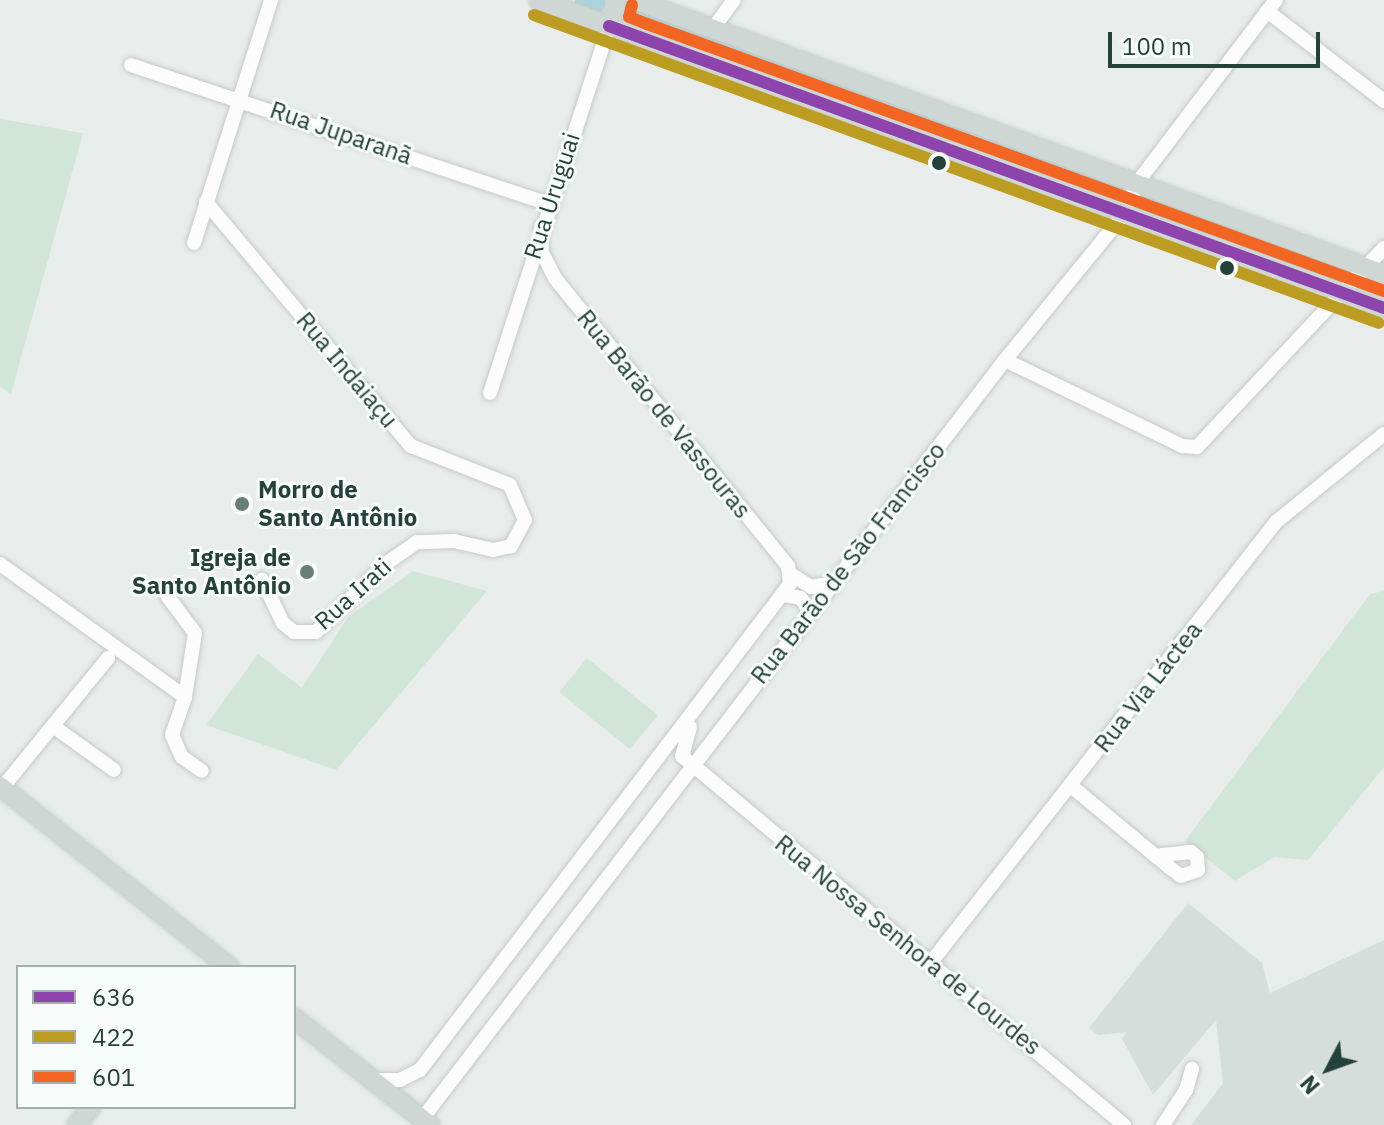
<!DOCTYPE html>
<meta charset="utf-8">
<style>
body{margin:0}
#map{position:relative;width:1384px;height:1125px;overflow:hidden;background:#e8edeb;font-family:"IBM Plex Sans",sans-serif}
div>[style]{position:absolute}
.built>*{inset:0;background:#d6dedb}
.green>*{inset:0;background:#d1e6d8;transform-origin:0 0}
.river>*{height:26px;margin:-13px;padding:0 13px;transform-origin:13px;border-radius:13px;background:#a9d4db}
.roads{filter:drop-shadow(0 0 2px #c5cac8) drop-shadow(0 0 2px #c5cac8)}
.minor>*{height:14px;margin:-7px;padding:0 7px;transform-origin:7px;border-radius:7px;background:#fcfcfc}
.major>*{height:18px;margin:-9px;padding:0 9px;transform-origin:9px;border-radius:9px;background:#cfd7d5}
.bus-1>*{height:12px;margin:-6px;padding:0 6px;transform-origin:6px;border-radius:6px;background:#8e44ad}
.bus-2>*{height:12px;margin:-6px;padding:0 6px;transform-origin:6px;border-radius:6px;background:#bc9d22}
.bus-3>*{height:12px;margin:-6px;padding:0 6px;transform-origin:6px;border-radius:6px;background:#f26522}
.dots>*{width:22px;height:22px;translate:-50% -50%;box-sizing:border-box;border:4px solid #f7fbf9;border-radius:50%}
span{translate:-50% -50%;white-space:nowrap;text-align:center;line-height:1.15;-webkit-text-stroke:6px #f7fbf9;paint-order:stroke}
.street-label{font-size:24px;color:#24423a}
.poi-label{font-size:24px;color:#24423a;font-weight:700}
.left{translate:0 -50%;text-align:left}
.right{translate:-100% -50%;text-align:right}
.legend{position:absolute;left:16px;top:965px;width:280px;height:144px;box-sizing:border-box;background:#f7fbf9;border:2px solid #a3b1ad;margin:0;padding:10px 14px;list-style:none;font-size:24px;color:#24423a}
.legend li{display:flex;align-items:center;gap:16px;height:40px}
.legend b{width:40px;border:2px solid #a3b1ad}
.north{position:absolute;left:1288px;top:1029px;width:80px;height:80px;-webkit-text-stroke:6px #f7fbf9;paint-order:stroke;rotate:229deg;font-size:22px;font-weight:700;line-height:32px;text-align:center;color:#24423a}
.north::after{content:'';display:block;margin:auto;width:28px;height:36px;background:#24423a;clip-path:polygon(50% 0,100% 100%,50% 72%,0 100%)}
.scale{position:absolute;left:1108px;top:32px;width:212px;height:36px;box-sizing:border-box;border:4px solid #24423a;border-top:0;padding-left:10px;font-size:24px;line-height:28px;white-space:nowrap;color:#24423a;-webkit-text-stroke:6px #f7fbf9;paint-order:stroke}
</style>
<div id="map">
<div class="built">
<div style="clip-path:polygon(1188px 903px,1262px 963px,1270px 993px,1384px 940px,1384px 1125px,1191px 1125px,1223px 1083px,1216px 1020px,1153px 1095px,1122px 1039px,1127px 1032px,1098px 1035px,1089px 1028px)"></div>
</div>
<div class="green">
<div style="clip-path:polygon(0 119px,83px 133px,11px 394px,0 387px)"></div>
<div style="clip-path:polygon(413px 571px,487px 591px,336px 770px,206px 725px,258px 654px,302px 688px,348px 617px)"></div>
<div style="clip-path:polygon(1384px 591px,1384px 767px,1308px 860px,1274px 857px,1235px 881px,1185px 841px,1370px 594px)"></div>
<div style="left:587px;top:658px;width:91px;height:44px;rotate:39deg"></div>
</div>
<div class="river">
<div style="left:588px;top:0;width:5px;rotate:22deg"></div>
<div style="left:640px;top:19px;width:501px;rotate:19.95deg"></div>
<div style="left:1145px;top:203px;width:208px;rotate:20deg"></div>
</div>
<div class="roads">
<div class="minor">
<div style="left:1267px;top:11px;width:148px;rotate:37.6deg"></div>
<div style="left:712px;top:30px;width:37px;rotate:-54deg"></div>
<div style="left:131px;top:65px;width:441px;rotate:18.4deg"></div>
<div style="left:206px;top:202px;width:319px;rotate:50deg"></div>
<div style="left:411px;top:446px;width:106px;rotate:21.5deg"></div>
<div style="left:510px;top:485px;width:38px;rotate:67deg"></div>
<div style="left:525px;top:520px;width:30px;rotate:118deg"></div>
<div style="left:511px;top:546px;width:18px;rotate:167deg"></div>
<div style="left:493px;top:550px;width:39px;rotate:-167deg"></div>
<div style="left:455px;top:541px;width:38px;rotate:178deg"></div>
<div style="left:417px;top:542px;width:35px;rotate:145deg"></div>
<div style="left:388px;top:562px;width:100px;rotate:135.8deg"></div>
<div style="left:316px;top:632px;width:22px;rotate:180deg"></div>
<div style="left:294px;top:632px;width:14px;rotate:-141deg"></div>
<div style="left:283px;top:623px;width:48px;rotate:-116deg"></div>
<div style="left:194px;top:243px;width:255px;rotate:-72.4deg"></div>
<div style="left:1005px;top:360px;width:197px;rotate:25.9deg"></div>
<div style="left:1182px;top:446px;width:15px;rotate:4deg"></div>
<div style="left:1197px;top:447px;width:273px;rotate:-46.8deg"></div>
<div style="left:490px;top:393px;width:386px;rotate:-72deg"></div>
<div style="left:0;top:564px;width:228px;rotate:35.7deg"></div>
<div style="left:185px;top:697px;width:40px;rotate:108.9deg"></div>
<div style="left:172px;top:735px;width:24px;rotate:66deg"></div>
<div style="left:182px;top:757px;width:24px;rotate:35deg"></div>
<div style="left:792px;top:575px;width:22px;rotate:32deg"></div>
<div style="left:811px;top:587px;width:22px;rotate:-10deg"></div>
<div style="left:784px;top:595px;width:17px;rotate:10deg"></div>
<div style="left:801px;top:598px;width:17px;rotate:57deg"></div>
<div style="left:168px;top:597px;width:45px;rotate:53.1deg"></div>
<div style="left:195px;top:633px;width:65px;rotate:98.9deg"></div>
<div style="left:53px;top:726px;width:75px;rotate:35.8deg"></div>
<div style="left:690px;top:727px;width:30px;rotate:105deg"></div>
<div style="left:682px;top:756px;width:576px;rotate:39.86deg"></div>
<div style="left:1071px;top:786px;width:127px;rotate:39.6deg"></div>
<div style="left:1169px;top:867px;width:15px;rotate:37deg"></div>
<div style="left:1181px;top:876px;width:18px;rotate:-19deg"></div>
<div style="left:1198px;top:870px;width:13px;rotate:-94deg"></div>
<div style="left:1197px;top:857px;width:8px;rotate:-140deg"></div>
<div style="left:1191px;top:852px;width:36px;rotate:174deg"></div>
<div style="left:2px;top:788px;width:168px;rotate:-50.8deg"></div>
<div style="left:932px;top:961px;width:558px;rotate:-51.92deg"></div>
<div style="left:1276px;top:522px;width:139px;rotate:-39.2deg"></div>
<div style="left:373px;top:1080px;width:27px"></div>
<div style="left:400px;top:1080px;width:22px;rotate:-27deg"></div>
<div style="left:420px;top:1070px;width:611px;rotate:-52.72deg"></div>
<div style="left:790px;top:584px;width:18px;rotate:-96deg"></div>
<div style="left:788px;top:566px;width:370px;rotate:-129deg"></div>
<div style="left:555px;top:278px;width:29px;rotate:-117deg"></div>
<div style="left:542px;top:252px;width:25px;rotate:-92deg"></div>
<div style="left:422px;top:1119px;width:957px;rotate:-52.47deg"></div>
<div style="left:1005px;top:360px;width:188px;rotate:-50.8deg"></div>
<div style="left:1124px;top:214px;width:34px;rotate:-67deg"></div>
<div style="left:1137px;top:183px;width:230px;rotate:-52.8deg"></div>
<div style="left:1163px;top:1125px;width:42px;rotate:-56.7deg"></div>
<div style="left:1186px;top:1090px;width:22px;rotate:-74deg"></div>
</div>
<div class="major">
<div style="left:539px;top:0;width:899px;rotate:20.03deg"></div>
<div style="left:634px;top:0;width:798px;rotate:20.07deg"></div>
<div style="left:609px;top:26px;width:27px;rotate:-73deg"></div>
<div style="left:0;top:786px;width:292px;rotate:38.3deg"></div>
<div style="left:294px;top:1018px;width:173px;rotate:38.2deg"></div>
<div style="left:77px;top:1125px;width:23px;rotate:-52deg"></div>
</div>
</div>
<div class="bus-1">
<div style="left:609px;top:26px;width:825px;rotate:19.99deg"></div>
</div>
<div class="bus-2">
<div style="left:534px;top:15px;width:899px;rotate:20.03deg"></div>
</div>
<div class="bus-3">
<div style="left:632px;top:5px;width:12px;rotate:104deg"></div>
<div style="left:629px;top:17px;width:19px;rotate:21deg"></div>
<div style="left:647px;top:24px;width:784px;rotate:19.91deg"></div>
</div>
<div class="dots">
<div style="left:939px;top:163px;background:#24423a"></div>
<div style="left:1227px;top:268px;background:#24423a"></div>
<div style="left:242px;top:504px;background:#697e78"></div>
<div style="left:307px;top:572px;background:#697e78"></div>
</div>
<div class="street-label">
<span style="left:341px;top:133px;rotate:19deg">Rua Juparanã</span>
<span style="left:552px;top:196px;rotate:-72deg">Rua Uruguai</span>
<span style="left:347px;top:370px;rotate:50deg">Rua Indaiaçu</span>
<span style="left:664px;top:414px;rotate:51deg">Rua Barão de Vassouras</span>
<span style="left:848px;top:563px;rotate:-52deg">Rua Barão de São Francisco</span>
<span style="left:353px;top:594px;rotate:-42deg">Rua Irati</span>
<span style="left:1148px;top:687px;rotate:-52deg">Rua Via Láctea</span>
<span style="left:908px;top:945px;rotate:39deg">Rua Nossa Senhora de Lourdes</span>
</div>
<div class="poi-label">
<span class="left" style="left:258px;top:504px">Morro de<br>Santo Antônio</span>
<span class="right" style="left:291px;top:572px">Igreja de<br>Santo Antônio</span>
</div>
<ul class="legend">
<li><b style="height:10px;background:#8e44ad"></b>636</li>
<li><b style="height:10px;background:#bc9d22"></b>422</li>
<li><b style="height:10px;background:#f26522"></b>601</li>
</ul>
<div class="north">N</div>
<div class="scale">100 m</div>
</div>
